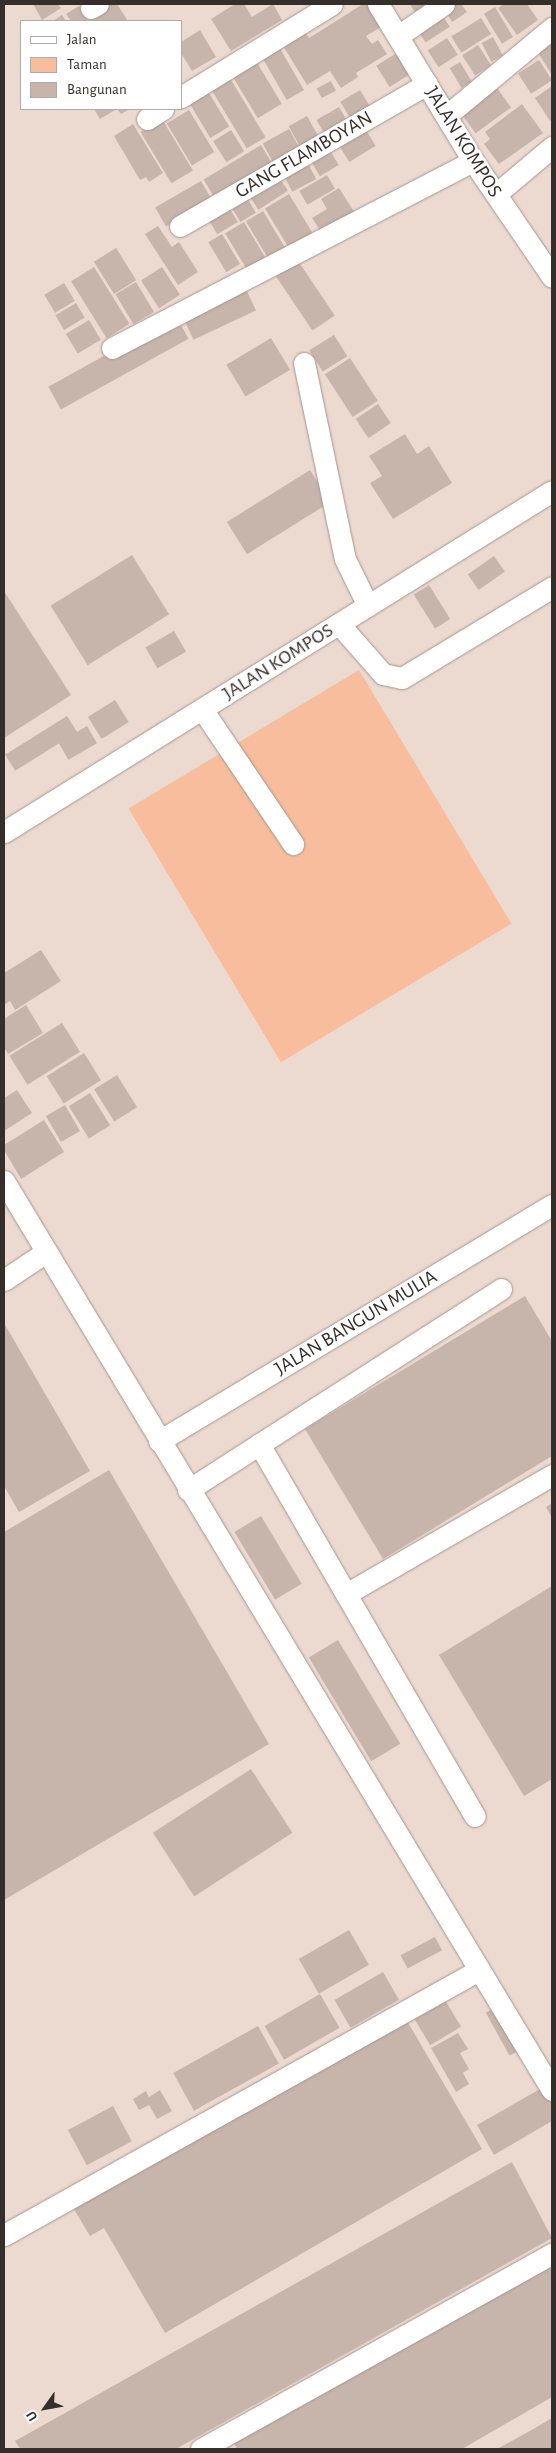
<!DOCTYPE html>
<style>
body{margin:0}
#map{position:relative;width:556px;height:2453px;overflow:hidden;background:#ecdad0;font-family:"Alegreya Sans",sans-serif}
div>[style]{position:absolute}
.green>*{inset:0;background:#f7bd9c;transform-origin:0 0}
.building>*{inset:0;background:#c7b5ac;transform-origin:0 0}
.roads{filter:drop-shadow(0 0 1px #a6958c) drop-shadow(0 0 1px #a6958c)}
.minor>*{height:21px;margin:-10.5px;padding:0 10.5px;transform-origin:10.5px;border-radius:10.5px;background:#fff}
span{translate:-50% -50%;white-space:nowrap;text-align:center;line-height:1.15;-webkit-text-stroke:5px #fff;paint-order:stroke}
.street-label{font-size:20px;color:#352f2b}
.frame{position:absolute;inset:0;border:5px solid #352f2b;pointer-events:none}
.legend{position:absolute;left:20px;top:20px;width:162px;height:90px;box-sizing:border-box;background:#fff;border:1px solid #aeacaa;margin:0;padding:6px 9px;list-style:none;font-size:15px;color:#352f2b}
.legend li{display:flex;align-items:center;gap:10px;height:25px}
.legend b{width:25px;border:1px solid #aeacaa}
.north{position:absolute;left:20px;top:2383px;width:50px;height:50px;-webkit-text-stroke:4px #fff;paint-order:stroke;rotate:238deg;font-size:14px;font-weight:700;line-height:20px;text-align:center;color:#352f2b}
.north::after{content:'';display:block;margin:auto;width:18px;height:22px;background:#352f2b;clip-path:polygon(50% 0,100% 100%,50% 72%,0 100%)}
</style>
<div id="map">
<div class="green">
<div style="left:359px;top:670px;width:296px;height:269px;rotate:59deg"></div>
</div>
<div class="building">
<div style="clip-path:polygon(33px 4px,58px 4px,61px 8px,42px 20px)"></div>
<div style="clip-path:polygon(111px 4px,117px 4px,128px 21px,90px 21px,88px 18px)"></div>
<div style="clip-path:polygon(235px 4px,244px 4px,252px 17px,273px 4px,282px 20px,231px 51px,211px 19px)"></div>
<div style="clip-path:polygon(363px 4px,367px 4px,381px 27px,366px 36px,372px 44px,378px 40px,387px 54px,356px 73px,358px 77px,341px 88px,330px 71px,307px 85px,280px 41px,302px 27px,309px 38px)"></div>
<div style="clip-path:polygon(410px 4px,438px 4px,417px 16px)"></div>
<div style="clip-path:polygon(448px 4px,461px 4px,467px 12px,452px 22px,443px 7px)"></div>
<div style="clip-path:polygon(504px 4px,527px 4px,538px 20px,517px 35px,498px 8px)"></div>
<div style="clip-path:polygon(79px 6px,88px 21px,71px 21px,66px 14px)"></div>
<div style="left:495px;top:7px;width:35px;height:13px;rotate:59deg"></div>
<div style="left:439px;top:10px;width:20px;height:29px;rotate:57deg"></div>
<div style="clip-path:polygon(62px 15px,66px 21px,53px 21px)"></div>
<div style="left:481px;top:18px;width:19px;height:35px;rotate:58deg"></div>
<div style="clip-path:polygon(200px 30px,216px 57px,192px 71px,181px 53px,181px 42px)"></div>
<div style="left:493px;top:37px;width:21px;height:13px;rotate:62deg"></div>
<div style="left:447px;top:38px;width:20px;height:23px;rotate:57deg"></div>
<div style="clip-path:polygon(552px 42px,552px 75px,537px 51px)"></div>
<div style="left:278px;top:45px;width:52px;height:20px;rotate:60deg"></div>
<div style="left:478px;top:45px;width:24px;height:19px;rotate:57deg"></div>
<div style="left:400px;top:51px;width:25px;height:28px;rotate:58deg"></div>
<div style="left:539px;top:60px;width:24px;height:25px;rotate:57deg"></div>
<div style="left:256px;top:61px;width:50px;height:28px;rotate:59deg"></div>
<div style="left:460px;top:62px;width:23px;height:12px;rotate:59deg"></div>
<div style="left:227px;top:73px;width:75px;height:22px;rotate:59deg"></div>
<div style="left:331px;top:81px;width:11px;height:16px;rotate:63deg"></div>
<div style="clip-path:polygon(552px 86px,552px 119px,550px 121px,535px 98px)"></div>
<div style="left:206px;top:88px;width:45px;height:22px;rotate:59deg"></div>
<div style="left:497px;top:88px;width:24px;height:44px;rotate:54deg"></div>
<div style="left:360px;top:90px;width:21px;height:23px;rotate:59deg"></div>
<div style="clip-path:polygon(522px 104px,543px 133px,499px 164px,484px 144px,490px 139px,485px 132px)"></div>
<div style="left:339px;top:107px;width:16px;height:26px;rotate:60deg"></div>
<div style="clip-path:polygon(94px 109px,117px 109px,100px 119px)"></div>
<div style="clip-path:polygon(117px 109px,130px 109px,121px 114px)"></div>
<div style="left:189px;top:110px;width:49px;height:26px;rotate:59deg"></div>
<div style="left:307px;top:116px;width:26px;height:21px;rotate:61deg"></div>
<div style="left:162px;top:119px;width:60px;height:25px;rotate:59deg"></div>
<div style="clip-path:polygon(133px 124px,163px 173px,149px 182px,146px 177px,140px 180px,114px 136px)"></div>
<div style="left:364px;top:127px;width:22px;height:31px;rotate:58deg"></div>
<div style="left:289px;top:129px;width:25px;height:30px;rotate:61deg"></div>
<div style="left:231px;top:130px;width:25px;height:21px;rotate:58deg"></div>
<div style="left:261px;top:145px;width:26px;height:67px;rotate:59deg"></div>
<div style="left:328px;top:147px;width:21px;height:22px;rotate:59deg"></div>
<div style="left:304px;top:156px;width:26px;height:27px;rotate:62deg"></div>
<div style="left:277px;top:174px;width:20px;height:35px;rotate:57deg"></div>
<div style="left:327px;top:175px;width:16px;height:32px;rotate:60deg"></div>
<div style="left:201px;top:181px;width:22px;height:53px;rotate:60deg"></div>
<div style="clip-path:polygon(339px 188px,355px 213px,322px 233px,312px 218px,327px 209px,321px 199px)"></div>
<div style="left:244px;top:193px;width:23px;height:18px;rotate:59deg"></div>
<div style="left:289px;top:194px;width:48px;height:28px;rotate:59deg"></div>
<div style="left:227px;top:204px;width:21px;height:24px;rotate:59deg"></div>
<div style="left:263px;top:211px;width:49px;height:20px;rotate:59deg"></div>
<div style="left:244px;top:222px;width:47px;height:22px;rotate:59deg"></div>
<div style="clip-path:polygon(158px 226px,172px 247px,179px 242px,198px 272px,178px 285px,145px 234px)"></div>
<div style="left:222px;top:234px;width:35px;height:16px;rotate:59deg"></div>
<div style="left:116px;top:248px;width:38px;height:26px;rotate:58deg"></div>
<div style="left:294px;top:255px;width:73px;height:27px;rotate:56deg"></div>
<div style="left:94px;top:267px;width:67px;height:27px;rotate:58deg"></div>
<div style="left:162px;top:267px;width:33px;height:25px;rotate:57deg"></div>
<div style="left:136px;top:282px;width:35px;height:24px;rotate:59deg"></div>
<div style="left:64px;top:283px;width:21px;height:23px;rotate:59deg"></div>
<div style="left:245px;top:287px;width:26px;height:69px;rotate:65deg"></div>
<div style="left:76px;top:303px;width:17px;height:24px;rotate:59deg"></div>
<div style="left:176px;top:316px;width:26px;height:146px;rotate:61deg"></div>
<div style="left:89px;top:320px;width:23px;height:27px;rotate:59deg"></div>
<div style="left:334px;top:335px;width:25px;height:29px;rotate:58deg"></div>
<div style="left:271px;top:338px;width:37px;height:52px;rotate:59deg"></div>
<div style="left:350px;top:358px;width:51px;height:30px;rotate:57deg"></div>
<div style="left:378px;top:404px;width:23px;height:27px;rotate:56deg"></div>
<div style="clip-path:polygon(405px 434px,417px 454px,429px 446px,452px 483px,393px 519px,370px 483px,382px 476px,369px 456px)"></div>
<div style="left:310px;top:470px;width:38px;height:98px;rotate:58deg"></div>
<div style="left:132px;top:555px;width:70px;height:96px;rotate:58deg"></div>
<div style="left:494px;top:556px;width:19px;height:32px;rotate:55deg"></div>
<div style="left:429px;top:585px;width:40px;height:18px;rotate:58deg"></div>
<div style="clip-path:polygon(4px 591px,71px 695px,4px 738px)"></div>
<div style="left:174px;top:631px;width:24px;height:33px;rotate:60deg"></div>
<div style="left:115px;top:700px;width:26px;height:32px;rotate:58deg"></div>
<div style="left:67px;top:716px;width:19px;height:73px;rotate:58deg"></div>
<div style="left:87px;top:726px;width:20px;height:33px;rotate:60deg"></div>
<div style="clip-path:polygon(41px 950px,61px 981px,15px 1010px,10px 1001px,4px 1005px,4px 973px)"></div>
<div style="clip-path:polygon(26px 1005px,43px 1033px,8px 1054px,4px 1047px,4px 1019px)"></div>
<div style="left:62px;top:1023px;width:34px;height:62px;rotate:58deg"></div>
<div style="left:84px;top:1053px;width:32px;height:44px;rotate:58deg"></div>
<div style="left:117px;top:1075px;width:38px;height:27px;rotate:58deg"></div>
<div style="clip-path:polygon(17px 1090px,32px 1113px,4px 1131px,4px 1098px)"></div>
<div style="left:90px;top:1093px;width:38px;height:25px;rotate:58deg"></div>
<div style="left:65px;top:1105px;width:30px;height:22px;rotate:60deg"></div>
<div style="clip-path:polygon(44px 1120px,64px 1152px,21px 1179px,4px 1150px,4px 1145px)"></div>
<div style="clip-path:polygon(525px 1296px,552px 1341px,552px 1456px,383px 1559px,305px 1429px)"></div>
<div style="clip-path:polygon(4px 1323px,90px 1471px,19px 1512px,4px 1486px)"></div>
<div style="clip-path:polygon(109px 1470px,269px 1744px,4px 1900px,4px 1532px)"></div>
<div style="clip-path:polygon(552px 1503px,552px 1518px,546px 1507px)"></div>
<div style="left:261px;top:1516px;width:79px;height:31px;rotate:59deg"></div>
<div style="clip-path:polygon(552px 1586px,552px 1779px,524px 1796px,439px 1655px)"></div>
<div style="left:338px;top:1640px;width:121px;height:34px;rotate:59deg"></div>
<div style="left:251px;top:1769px;width:76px;height:117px;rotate:57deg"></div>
<div style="left:349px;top:1930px;width:40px;height:58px;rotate:60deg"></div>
<div style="left:435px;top:1937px;width:15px;height:39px;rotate:62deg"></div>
<div style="left:383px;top:1972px;width:32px;height:56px;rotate:60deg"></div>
<div style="left:320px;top:1994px;width:39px;height:64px;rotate:60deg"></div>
<div style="left:442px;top:1995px;width:37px;height:36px;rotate:59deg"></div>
<div style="left:498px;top:2006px;width:49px;height:14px;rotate:61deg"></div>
<div style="clip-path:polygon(403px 2014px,482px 2149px,165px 2333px,104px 2228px,90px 2236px,72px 2206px)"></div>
<div style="left:258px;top:2026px;width:43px;height:97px;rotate:61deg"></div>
<div style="clip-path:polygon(458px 2033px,468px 2049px,460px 2053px,469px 2069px,463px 2073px,469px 2084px,456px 2092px,431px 2048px)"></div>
<div style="clip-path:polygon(547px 2085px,552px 2094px,552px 2121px,494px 2155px,477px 2125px)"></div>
<div style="clip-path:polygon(160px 2090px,172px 2111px,157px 2119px,149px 2105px,139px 2110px,133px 2099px,146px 2091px,149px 2097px)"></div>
<div style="left:113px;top:2106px;width:40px;height:51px;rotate:62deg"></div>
<div style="clip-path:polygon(512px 2162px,552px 2238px,176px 2449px,20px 2449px,15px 2441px)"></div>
<div style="clip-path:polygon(546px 2261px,552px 2272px,552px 2397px,462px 2449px,237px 2449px,233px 2441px)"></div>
<div style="clip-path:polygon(552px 2418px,552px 2449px,497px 2449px,535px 2428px)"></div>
</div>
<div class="roads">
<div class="minor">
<div style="left:378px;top:4px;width:184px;rotate:58.8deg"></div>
<div style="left:473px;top:161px;width:140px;rotate:55.7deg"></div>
<div style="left:91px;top:8px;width:8px;rotate:-30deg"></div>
<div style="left:398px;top:36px;width:56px;rotate:-34.8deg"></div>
<div style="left:181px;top:97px;width:177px;rotate:-31.6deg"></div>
<div style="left:446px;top:116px;width:138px;rotate:-39.7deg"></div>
<div style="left:147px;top:119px;width:19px;rotate:-32deg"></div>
<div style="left:496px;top:194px;width:73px;rotate:-40deg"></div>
<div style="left:180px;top:226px;width:285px;rotate:-29.9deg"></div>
<div style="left:112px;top:348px;width:407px;rotate:-27.4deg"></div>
<div style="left:304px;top:363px;width:200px;rotate:78.2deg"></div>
<div style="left:345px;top:559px;width:52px;rotate:63.9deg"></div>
<div style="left:339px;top:624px;width:67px;rotate:48.7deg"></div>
<div style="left:383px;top:674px;width:19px;rotate:12deg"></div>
<div style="left:402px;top:678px;width:175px;rotate:-31.2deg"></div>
<div style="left:202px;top:709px;width:163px;rotate:56deg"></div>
<div style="left:4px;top:832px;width:645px;rotate:-31.89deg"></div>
<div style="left:4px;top:1181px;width:1061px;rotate:58.92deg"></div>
<div style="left:4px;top:1280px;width:50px;rotate:-33.7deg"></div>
<div style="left:159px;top:1441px;width:458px;rotate:-31deg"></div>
<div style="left:259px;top:1444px;width:430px;rotate:59.9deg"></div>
<div style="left:188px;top:1490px;width:372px;rotate:-32.7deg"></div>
<div style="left:346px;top:1594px;width:238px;rotate:-30deg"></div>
<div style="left:4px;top:2235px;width:544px;rotate:-29.16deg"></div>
<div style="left:201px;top:2449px;width:402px;rotate:-29.1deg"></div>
</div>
</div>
<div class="street-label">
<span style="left:463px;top:142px;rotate:58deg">JALAN KOMPOS</span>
<span style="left:304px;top:155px;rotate:-30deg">GANG FLAMBOYAN</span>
<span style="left:278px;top:662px;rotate:-32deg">JALAN KOMPOS</span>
<span style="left:356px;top:1323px;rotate:-31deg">JALAN BANGUN MULIA</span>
</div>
<div class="frame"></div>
<ul class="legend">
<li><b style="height:6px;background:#fff"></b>Jalan</li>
<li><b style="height:14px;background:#f7bd9c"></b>Taman</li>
<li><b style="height:14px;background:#c7b5ac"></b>Bangunan</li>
</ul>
<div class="north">U</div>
</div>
